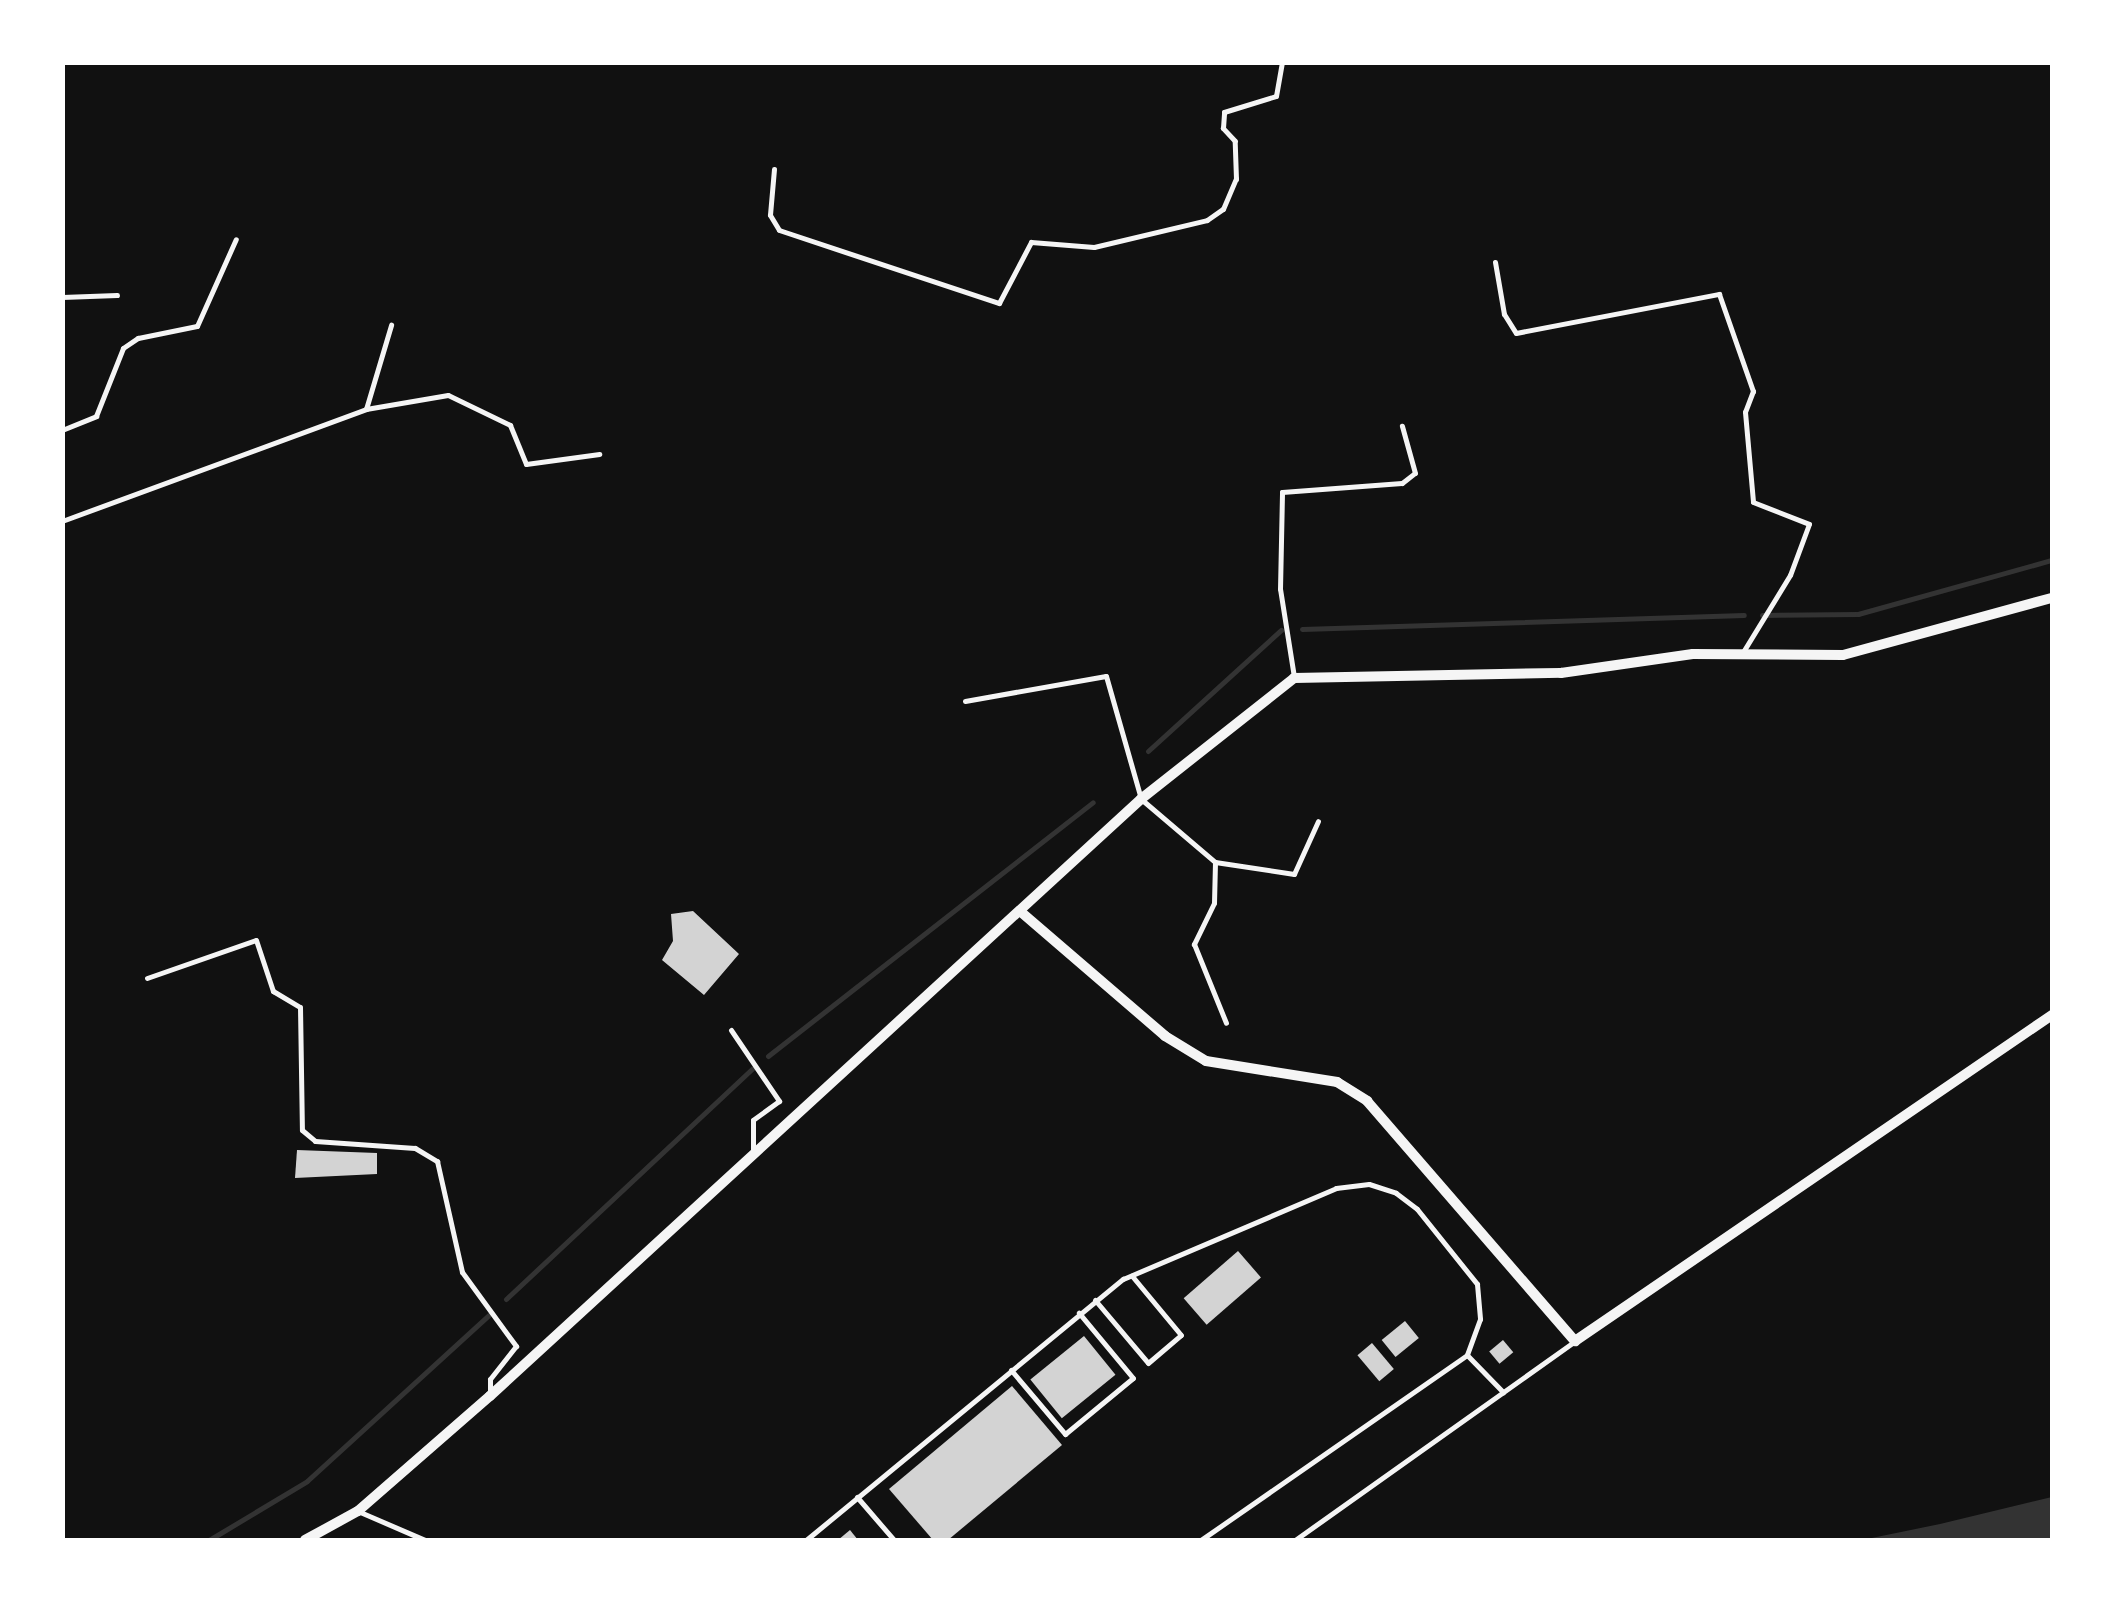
<!DOCTYPE html>
<style>
body{margin:0}
#map{position:relative;width:2115px;height:1603px;overflow:hidden;background:#111;font-family:Karla,sans-serif}
div>[style]{position:absolute}
.water>*{inset:0;background:#333}
.stream>*{height:5px;margin:-2.5px;padding:0 2.5px;transform-origin:2.5px;border-radius:2.5px;background:#333}
.building>*{inset:0;background:#d3d3d3;transform-origin:0 0}
.service>*{height:5px;margin:-2.5px;padding:0 2.5px;transform-origin:2.5px;border-radius:2.5px;background:#f5f5f5}
.minor>*{height:10px;margin:-5px;padding:0 5px;transform-origin:5px;border-radius:5px;background:#f5f5f5}
span{translate:-50% -50%;white-space:nowrap;text-align:center;line-height:1.15;-webkit-text-stroke:10px #fff;paint-order:stroke}
.frame{position:absolute;inset:0;border:65px solid #fff;pointer-events:none}
</style>
<div id="map">
<div class="water">
<div style="clip-path:polygon(2052px 1497px,2052px 1540px,1862px 1540px,1940px 1524px)"></div>
</div>
<div class="stream">
<div style="left:1762px;top:615px;width:96px;rotate:-0.6deg"></div>
<div style="left:1858px;top:614px;width:201px;rotate:-15.6deg"></div>
<div style="left:1302px;top:629px;width:442px;rotate:-1.8deg"></div>
<div style="left:1148px;top:751px;width:180px;rotate:-42.3deg"></div>
<div style="left:768px;top:1056px;width:412px;rotate:-38deg"></div>
<div style="left:506px;top:1299px;width:337px;rotate:-43.1deg"></div>
<div style="left:209px;top:1540px;width:114px;rotate:-31deg"></div>
<div style="left:307px;top:1481px;width:246px;rotate:-42.4deg"></div>
</div>
<div class="building">
<div style="clip-path:polygon(693px 911px,739px 954px,704px 995px,662px 960px,673px 941px,671px 914px)"></div>
<div style="clip-path:polygon(297px 1150px,377px 1153px,377px 1174px,295px 1178px)"></div>
<div style="left:1238px;top:1251px;width:35px;height:72px;rotate:49deg"></div>
<div style="left:1405px;top:1321px;width:22px;height:30px;rotate:51deg"></div>
<div style="left:1084px;top:1336px;width:50px;height:69px;rotate:51deg"></div>
<div style="left:1503px;top:1340px;width:16px;height:18px;rotate:50deg"></div>
<div style="left:1372px;top:1343px;width:34px;height:19px;rotate:50deg"></div>
<div style="clip-path:polygon(1012px 1386px,1062px 1445px,948px 1540px,933px 1540px,889px 1489px)"></div>
<div style="clip-path:polygon(850px 1530px,858px 1540px,838px 1540px)"></div>
</div>
<div class="service">
<div style="left:774px;top:169px;width:46px;rotate:95deg"></div>
<div style="left:770px;top:215px;width:17px;rotate:59deg"></div>
<div style="left:779px;top:230px;width:232px;rotate:18.4deg"></div>
<div style="left:999px;top:303px;width:69px;rotate:-62.3deg"></div>
<div style="left:1031px;top:242px;width:63px;rotate:4.5deg"></div>
<div style="left:1094px;top:247px;width:116px;rotate:-13.4deg"></div>
<div style="left:1207px;top:220px;width:19px;rotate:-35deg"></div>
<div style="left:1223px;top:209px;width:33px;rotate:-67deg"></div>
<div style="left:1236px;top:179px;width:38px;rotate:-92deg"></div>
<div style="left:1235px;top:141px;width:18px;rotate:-133deg"></div>
<div style="left:1223px;top:128px;width:16px;rotate:-86deg"></div>
<div style="left:1224px;top:112px;width:54px;rotate:-17.1deg"></div>
<div style="left:1276px;top:96px;width:35px;rotate:-80deg"></div>
<div style="left:1495px;top:262px;width:53px;rotate:80.2deg"></div>
<div style="left:1504px;top:314px;width:22px;rotate:58deg"></div>
<div style="left:1516px;top:333px;width:207px;rotate:-10.9deg"></div>
<div style="left:1719px;top:294px;width:103px;rotate:70.7deg"></div>
<div style="left:1753px;top:391px;width:22px;rotate:111deg"></div>
<div style="left:1745px;top:412px;width:90px;rotate:84.9deg"></div>
<div style="left:1753px;top:502px;width:60px;rotate:21.4deg"></div>
<div style="left:1809px;top:524px;width:54px;rotate:110.4deg"></div>
<div style="left:1790px;top:575px;width:90px;rotate:121.4deg"></div>
<div style="left:62px;top:297px;width:55px;rotate:-2.1deg"></div>
<div style="left:366px;top:409px;width:88px;rotate:-73.4deg"></div>
<div style="left:62px;top:430px;width:37px;rotate:-22deg"></div>
<div style="left:96px;top:416px;width:73px;rotate:-68.3deg"></div>
<div style="left:123px;top:348px;width:18px;rotate:-34deg"></div>
<div style="left:138px;top:338px;width:60px;rotate:-11.5deg"></div>
<div style="left:197px;top:326px;width:95px;rotate:-65.9deg"></div>
<div style="left:62px;top:521px;width:324px;rotate:-20.2deg"></div>
<div style="left:366px;top:409px;width:83px;rotate:-9.7deg"></div>
<div style="left:448px;top:395px;width:69px;rotate:25.8deg"></div>
<div style="left:510px;top:425px;width:42px;rotate:67.7deg"></div>
<div style="left:526px;top:464px;width:74px;rotate:-7.8deg"></div>
<div style="left:1294px;top:677px;width:89px;rotate:-99deg"></div>
<div style="left:1280px;top:589px;width:97px;rotate:-88.8deg"></div>
<div style="left:1282px;top:492px;width:120px;rotate:-4.3deg"></div>
<div style="left:1402px;top:483px;width:16px;rotate:-38deg"></div>
<div style="left:1415px;top:473px;width:49px;rotate:-105.5deg"></div>
<div style="left:965px;top:701px;width:143px;rotate:-10.1deg"></div>
<div style="left:1106px;top:676px;width:128px;rotate:74.1deg"></div>
<div style="left:1141px;top:799px;width:97px;rotate:40.4deg"></div>
<div style="left:1215px;top:862px;width:41px;rotate:91.4deg"></div>
<div style="left:1214px;top:903px;width:46px;rotate:116deg"></div>
<div style="left:1194px;top:944px;width:85px;rotate:67.9deg"></div>
<div style="left:1215px;top:862px;width:80px;rotate:8.6deg"></div>
<div style="left:1294px;top:874px;width:58px;rotate:-65.6deg"></div>
<div style="left:147px;top:978px;width:115px;rotate:-19.2deg"></div>
<div style="left:256px;top:940px;width:54px;rotate:71.6deg"></div>
<div style="left:273px;top:991px;width:31px;rotate:31deg"></div>
<div style="left:300px;top:1007px;width:123px;rotate:89.1deg"></div>
<div style="left:302px;top:1130px;width:17px;rotate:40deg"></div>
<div style="left:315px;top:1141px;width:100px;rotate:4deg"></div>
<div style="left:415px;top:1148px;width:26px;rotate:31deg"></div>
<div style="left:437px;top:1161px;width:114px;rotate:77.3deg"></div>
<div style="left:462px;top:1272px;width:92px;rotate:53.9deg"></div>
<div style="left:516px;top:1346px;width:42px;rotate:128.2deg"></div>
<div style="left:490px;top:1379px;width:15px;rotate:90deg"></div>
<div style="left:731px;top:1030px;width:86px;rotate:55.9deg"></div>
<div style="left:779px;top:1101px;width:32px;rotate:144deg"></div>
<div style="left:753px;top:1120px;width:32px;rotate:90deg"></div>
<div style="left:1095px;top:1300px;width:82px;rotate:49.9deg"></div>
<div style="left:1148px;top:1363px;width:43px;rotate:-40.3deg"></div>
<div style="left:1181px;top:1335px;width:77px;rotate:-129.7deg"></div>
<div style="left:1467px;top:1355px;width:52px;rotate:45.8deg"></div>
<div style="left:1011px;top:1370px;width:84px;rotate:49.8deg"></div>
<div style="left:1065px;top:1434px;width:88px;rotate:-39.5deg"></div>
<div style="left:1133px;top:1378px;width:85px;rotate:-129.7deg"></div>
<div style="left:857px;top:1497px;width:57px;rotate:49.3deg"></div>
<div style="left:360px;top:1512px;width:71px;rotate:23.3deg"></div>
<div style="left:806px;top:1540px;width:411px;rotate:-39.5deg"></div>
<div style="left:1123px;top:1279px;width:232px;rotate:-23.1deg"></div>
<div style="left:1336px;top:1188px;width:33px;rotate:-7deg"></div>
<div style="left:1369px;top:1184px;width:28px;rotate:18deg"></div>
<div style="left:1396px;top:1193px;width:26px;rotate:37deg"></div>
<div style="left:1417px;top:1209px;width:96px;rotate:51.3deg"></div>
<div style="left:1477px;top:1284px;width:35px;rotate:85deg"></div>
<div style="left:1480px;top:1319px;width:38px;rotate:110deg"></div>
<div style="left:1467px;top:1355px;width:324px;rotate:145.2deg"></div>
<div style="left:1295px;top:1540px;width:344px;rotate:-35.4deg"></div>
</div>
<div class="minor">
<div style="left:1021px;top:912px;width:190px;rotate:40.7deg"></div>
<div style="left:1165px;top:1036px;width:48px;rotate:31.4deg"></div>
<div style="left:1206px;top:1061px;width:133px;rotate:9.1deg"></div>
<div style="left:1337px;top:1082px;width:36px;rotate:32deg"></div>
<div style="left:1367px;top:1101px;width:318px;rotate:49.1deg"></div>
<div style="left:1575px;top:1341px;width:578px;rotate:-34.35deg"></div>
<div style="left:305px;top:1540px;width:60px;rotate:-28.7deg"></div>
<div style="left:358px;top:1511px;width:175px;rotate:-41.1deg"></div>
<div style="left:490px;top:1396px;width:883px;rotate:-42.52deg"></div>
<div style="left:1141px;top:799px;width:195px;rotate:-38.3deg"></div>
<div style="left:1294px;top:678px;width:267px;rotate:-1.1deg"></div>
<div style="left:1561px;top:673px;width:133px;rotate:-8.2deg"></div>
<div style="left:1693px;top:654px;width:150px;rotate:0.4deg"></div>
<div style="left:1843px;top:655px;width:217px;rotate:-15.3deg"></div>
</div>
<div class="frame"></div>
</div>
